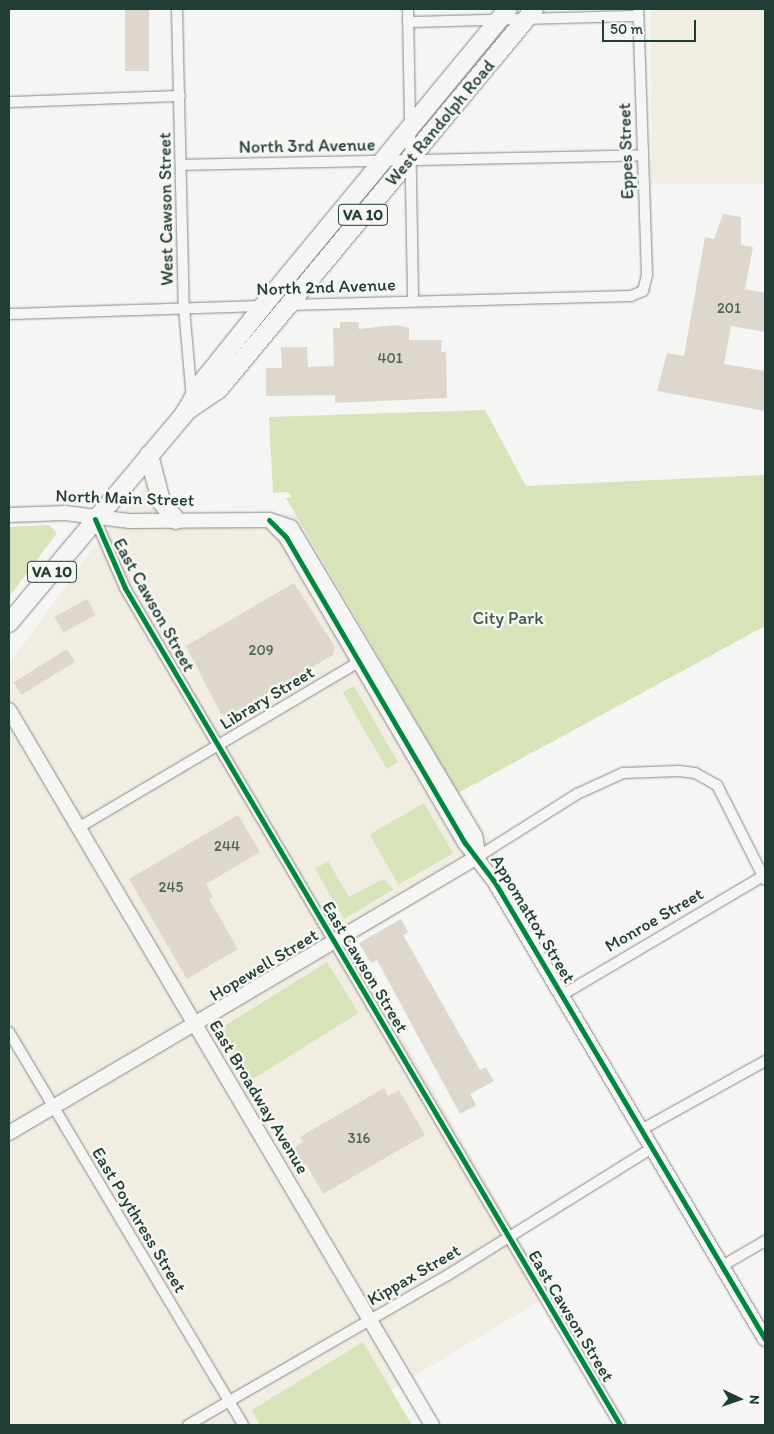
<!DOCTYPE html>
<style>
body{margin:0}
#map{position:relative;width:774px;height:1434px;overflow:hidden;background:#f5f5f3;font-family:Itim,sans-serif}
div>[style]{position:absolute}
.built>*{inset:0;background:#f2ede3;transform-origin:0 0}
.green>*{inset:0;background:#d7e3b9;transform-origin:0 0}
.building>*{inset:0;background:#ddd7cd;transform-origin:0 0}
.roads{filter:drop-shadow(0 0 1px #858a88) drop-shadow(0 0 1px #858a88)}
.street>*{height:10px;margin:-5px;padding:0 5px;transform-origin:5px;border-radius:5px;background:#f5f5f3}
.secondary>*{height:14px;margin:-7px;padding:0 7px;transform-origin:7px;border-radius:7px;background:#f5f5f3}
.highway>*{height:18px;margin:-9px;padding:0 9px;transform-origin:9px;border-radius:9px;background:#f5f5f3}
.cycleway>*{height:5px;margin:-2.5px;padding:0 2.5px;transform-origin:2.5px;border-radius:2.5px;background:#00873e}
span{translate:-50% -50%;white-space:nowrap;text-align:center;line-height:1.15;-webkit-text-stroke:5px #f6f6f2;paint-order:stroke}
.number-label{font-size:15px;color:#4e645a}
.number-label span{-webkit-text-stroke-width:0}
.shield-label span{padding:1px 4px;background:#f6f6f2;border:1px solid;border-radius:4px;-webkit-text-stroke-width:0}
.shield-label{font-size:16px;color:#1f3d34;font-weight:700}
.street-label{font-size:18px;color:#1f3d34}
.park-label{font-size:18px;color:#3f5b45}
.frame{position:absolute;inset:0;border:10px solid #1f3d34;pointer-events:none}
.north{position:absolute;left:714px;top:1374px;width:50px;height:50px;-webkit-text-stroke:4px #f6f6f2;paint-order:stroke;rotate:93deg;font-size:14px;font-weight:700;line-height:20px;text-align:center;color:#1f3d34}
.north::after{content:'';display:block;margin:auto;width:18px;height:22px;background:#1f3d34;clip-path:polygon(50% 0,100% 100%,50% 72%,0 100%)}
.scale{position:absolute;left:602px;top:20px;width:94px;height:22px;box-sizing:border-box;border:2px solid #1f3d34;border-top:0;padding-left:6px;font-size:15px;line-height:18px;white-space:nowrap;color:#1f3d34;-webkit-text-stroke:4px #f6f6f2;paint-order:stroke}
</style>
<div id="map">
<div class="built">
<div style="left:651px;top:9px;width:114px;height:175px"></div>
<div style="clip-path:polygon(163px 464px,167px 500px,181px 514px,296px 514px,498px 854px,349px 944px,551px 1294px,391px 1390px,363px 1343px,252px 1410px,260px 1425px,9px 1425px,9px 664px,92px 550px)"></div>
</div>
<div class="green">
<div style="clip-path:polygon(485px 410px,526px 486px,765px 475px,765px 626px,458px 793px,286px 498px,292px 497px,288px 492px,273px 493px,269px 417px)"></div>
<div style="clip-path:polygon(9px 527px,49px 525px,57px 533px,9px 597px)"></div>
<div style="left:354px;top:686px;width:88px;height:13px;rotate:60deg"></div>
<div style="left:424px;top:803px;width:58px;height:63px;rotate:60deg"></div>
<div style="clip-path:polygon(328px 861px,349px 897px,383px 879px,394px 889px,344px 919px,315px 869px)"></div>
<div style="left:327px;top:962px;width:60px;height:129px;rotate:58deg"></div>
<div style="clip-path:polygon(363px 1342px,412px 1425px,260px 1425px,252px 1410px)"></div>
</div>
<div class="building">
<div style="left:125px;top:9px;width:24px;height:62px"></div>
<div style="clip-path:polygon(723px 214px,741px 217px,741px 245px,753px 247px,745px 289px,765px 293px,765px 332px,731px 326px,724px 364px,765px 371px,765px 411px,657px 391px,667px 353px,684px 356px,705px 237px,714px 239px)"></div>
<div style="clip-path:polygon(340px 322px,359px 322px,359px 329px,397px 325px,409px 328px,409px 340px,442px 340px,441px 352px,446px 352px,447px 398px,335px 403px,335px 395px,266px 396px,266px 368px,282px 368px,281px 347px,307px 347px,308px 367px,334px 366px,333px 328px,340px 328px)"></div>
<div style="clip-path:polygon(294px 583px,335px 647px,333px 655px,229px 716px,221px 714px,186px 646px)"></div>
<div style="left:87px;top:599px;width:18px;height:37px;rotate:61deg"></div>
<div style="left:67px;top:649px;width:15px;height:63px;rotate:58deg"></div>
<div style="clip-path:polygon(238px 815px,260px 852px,206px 884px,213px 897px,209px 899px,238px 949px,187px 979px,129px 879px)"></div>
<div style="clip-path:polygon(401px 919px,408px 932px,403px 935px,480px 1070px,486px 1067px,494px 1081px,470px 1094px,476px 1105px,460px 1114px,377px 960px,371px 963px,359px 943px)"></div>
<div style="clip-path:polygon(384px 1088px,388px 1096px,399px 1090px,425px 1135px,323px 1194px,306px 1164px,300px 1167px,295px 1158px,298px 1155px,294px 1148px,303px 1142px,300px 1137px)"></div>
</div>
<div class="roads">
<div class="street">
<div style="left:177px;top:9px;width:299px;rotate:88.7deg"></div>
<div style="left:184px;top:308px;width:91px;rotate:85deg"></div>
<div style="left:408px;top:9px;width:292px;rotate:89deg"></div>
<div style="left:408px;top:22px;width:230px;rotate:-1.5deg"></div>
<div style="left:9px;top:102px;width:171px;rotate:-2deg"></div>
<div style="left:181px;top:165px;width:462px;rotate:-1.2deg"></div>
<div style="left:288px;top:305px;width:343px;rotate:-1.5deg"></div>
<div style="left:631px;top:296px;width:13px;rotate:-23deg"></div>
<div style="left:643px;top:291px;width:16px;rotate:-76deg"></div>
<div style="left:647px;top:275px;width:266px;rotate:-91.9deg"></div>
<div style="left:9px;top:314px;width:255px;rotate:-1.8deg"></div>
<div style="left:95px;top:519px;width:75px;rotate:66.5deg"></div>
<div style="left:125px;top:588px;width:972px;rotate:59.4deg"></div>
<div style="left:78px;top:828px;width:334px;rotate:-30.6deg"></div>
<div style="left:479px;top:856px;width:116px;rotate:-32.3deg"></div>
<div style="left:577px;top:794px;width:51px;rotate:-24.5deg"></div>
<div style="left:623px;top:773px;width:56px;rotate:-2deg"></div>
<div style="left:679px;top:771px;width:16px;rotate:7deg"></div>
<div style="left:695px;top:773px;width:25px;rotate:29deg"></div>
<div style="left:717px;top:785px;width:106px;rotate:63.2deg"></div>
<div style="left:562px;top:995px;width:234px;rotate:-30.6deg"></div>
<div style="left:9px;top:1032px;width:457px;rotate:59.2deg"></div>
<div style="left:641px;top:1130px;width:142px;rotate:-29.1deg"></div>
<div style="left:722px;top:1266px;width:50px;rotate:-30.2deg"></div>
<div style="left:188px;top:1425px;width:300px;rotate:-30deg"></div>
<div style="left:448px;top:1275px;width:240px;rotate:-31.9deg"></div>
</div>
<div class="secondary">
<div style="left:9px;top:515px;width:56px;rotate:-2deg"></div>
<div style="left:65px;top:513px;width:64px;rotate:7.1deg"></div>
<div style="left:129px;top:521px;width:140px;rotate:-0.4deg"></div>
<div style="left:269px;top:520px;width:23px;rotate:18deg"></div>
<div style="left:291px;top:527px;width:360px;rotate:59.2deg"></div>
<div style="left:475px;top:836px;width:20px;rotate:79deg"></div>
<div style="left:269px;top:520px;width:24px;rotate:45deg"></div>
<div style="left:286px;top:537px;width:355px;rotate:59.7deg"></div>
<div style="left:465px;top:843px;width:48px;rotate:52.7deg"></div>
<div style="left:494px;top:881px;width:532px;rotate:59.39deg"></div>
<div style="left:9px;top:710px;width:831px;rotate:59.39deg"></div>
<div style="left:9px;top:1133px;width:546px;rotate:-30.51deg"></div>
</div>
<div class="highway">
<div style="left:185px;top:412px;width:40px;rotate:-34deg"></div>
<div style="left:218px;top:390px;width:495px;rotate:-50.3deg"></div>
<div style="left:149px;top:455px;width:48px;rotate:75.4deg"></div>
<div style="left:161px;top:501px;width:24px;rotate:52deg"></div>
<div style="left:9px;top:623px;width:274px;rotate:-50deg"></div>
<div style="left:185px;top:413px;width:37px;rotate:-61deg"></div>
<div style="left:203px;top:381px;width:96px;rotate:-51.3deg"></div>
<div style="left:263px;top:306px;width:385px;rotate:-50.5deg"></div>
</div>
</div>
<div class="cycleway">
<div style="left:95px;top:519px;width:75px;rotate:66.5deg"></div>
<div style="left:125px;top:588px;width:972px;rotate:59.4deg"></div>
<div style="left:269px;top:520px;width:24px;rotate:45deg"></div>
<div style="left:286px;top:537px;width:355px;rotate:59.7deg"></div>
<div style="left:465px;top:843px;width:48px;rotate:52.7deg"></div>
<div style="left:494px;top:881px;width:532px;rotate:59.39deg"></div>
</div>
<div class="number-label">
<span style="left:729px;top:309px">201</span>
<span style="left:390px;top:359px">401</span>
<span style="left:261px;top:651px">209</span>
<span style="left:227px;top:847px">244</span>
<span style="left:171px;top:888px">245</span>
<span style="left:359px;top:1139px">316</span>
</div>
<div class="shield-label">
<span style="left:363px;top:215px">VA 10</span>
<span style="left:52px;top:572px">VA 10</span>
</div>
<div class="street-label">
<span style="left:440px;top:123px;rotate:-50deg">West Randolph Road</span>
<span style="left:307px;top:146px;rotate:-1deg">North 3rd Avenue</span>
<span style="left:626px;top:151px;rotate:-92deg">Eppes Street</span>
<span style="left:166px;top:209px;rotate:-91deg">West Cawson Street</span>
<span style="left:326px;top:287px;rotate:-2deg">North 2nd Avenue</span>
<span style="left:125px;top:498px;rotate:2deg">North Main Street</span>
<span style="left:154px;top:605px;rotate:61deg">East Cawson Street</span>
<span style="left:267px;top:698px;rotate:-31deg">Library Street</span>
<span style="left:533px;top:919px;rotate:59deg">Appomattox Street</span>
<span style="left:654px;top:920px;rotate:-30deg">Monroe Street</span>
<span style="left:264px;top:965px;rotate:-31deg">Hopewell Street</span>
<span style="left:365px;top:967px;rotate:59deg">East Cawson Street</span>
<span style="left:259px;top:1097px;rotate:59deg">East Broadway Avenue</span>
<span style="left:139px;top:1220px;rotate:59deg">East Poythress Street</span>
<span style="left:414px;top:1275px;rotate:-30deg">Kippax Street</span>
<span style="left:571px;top:1316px;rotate:59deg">East Cawson Street</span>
</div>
<div class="park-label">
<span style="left:508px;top:618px">City Park</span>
</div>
<div class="frame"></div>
<div class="north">N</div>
<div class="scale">50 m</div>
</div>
